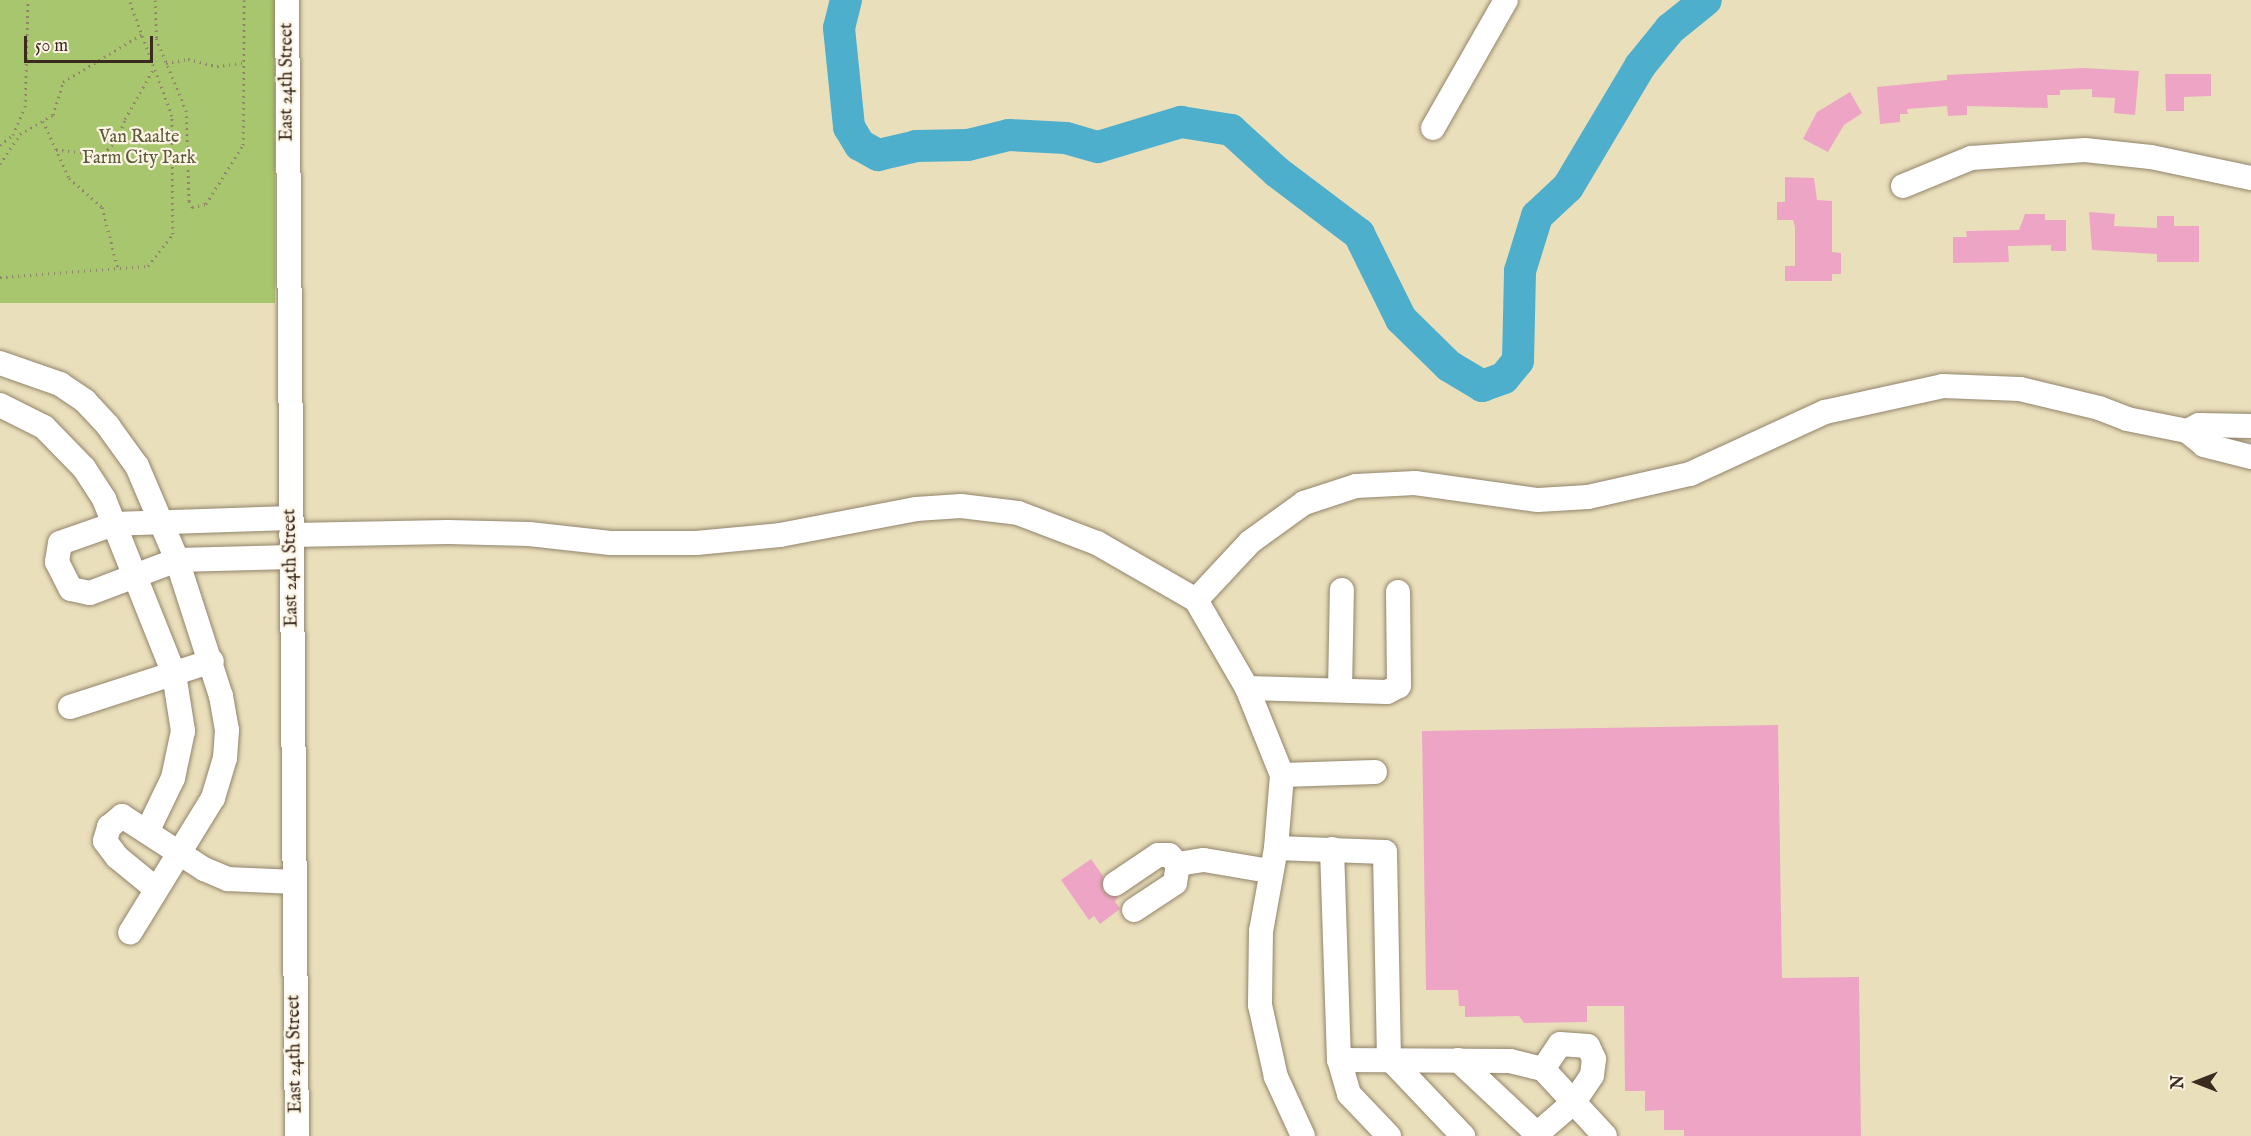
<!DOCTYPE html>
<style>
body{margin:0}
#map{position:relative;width:2251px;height:1136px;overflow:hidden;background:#eadfbb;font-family:"IM FELL English",serif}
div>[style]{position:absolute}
.green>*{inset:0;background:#a8c66d;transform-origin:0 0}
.river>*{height:32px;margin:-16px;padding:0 16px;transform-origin:16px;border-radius:16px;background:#4eafcd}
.building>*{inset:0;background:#eea5c5}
.path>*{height:3px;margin-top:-1.5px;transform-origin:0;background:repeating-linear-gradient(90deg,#92846c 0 1.5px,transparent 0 6px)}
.roads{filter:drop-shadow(0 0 2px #92846c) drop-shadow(0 0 2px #92846c)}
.minor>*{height:24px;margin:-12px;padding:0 12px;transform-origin:12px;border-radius:12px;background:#fff}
span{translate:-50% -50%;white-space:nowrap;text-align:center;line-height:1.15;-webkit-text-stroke:4.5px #fcf5e5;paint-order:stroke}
.street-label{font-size:18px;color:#3b2a1e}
.park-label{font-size:18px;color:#5c5936}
.north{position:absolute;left:2167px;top:1052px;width:60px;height:60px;-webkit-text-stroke:4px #fcf5e5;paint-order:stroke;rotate:270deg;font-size:16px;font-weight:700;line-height:24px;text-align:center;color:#3b2a1e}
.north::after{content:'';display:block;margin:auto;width:21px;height:27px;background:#3b2a1e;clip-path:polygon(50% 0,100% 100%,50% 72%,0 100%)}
.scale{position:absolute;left:24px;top:36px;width:129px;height:27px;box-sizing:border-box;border:3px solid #3b2a1e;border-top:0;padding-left:8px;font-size:18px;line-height:21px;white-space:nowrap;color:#3b2a1e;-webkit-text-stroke:4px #fcf5e5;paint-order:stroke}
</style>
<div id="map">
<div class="green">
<div style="left:0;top:0;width:275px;height:303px"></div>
</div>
<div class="river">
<div style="left:846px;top:0;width:29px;rotate:104deg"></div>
<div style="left:839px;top:28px;width:100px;rotate:84.2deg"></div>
<div style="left:849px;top:127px;width:21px;rotate:59deg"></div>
<div style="left:860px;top:145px;width:21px;rotate:29deg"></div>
<div style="left:878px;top:155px;width:39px;rotate:-13deg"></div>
<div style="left:916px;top:146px;width:52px;rotate:-1.1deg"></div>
<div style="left:968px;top:145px;width:42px;rotate:-13.7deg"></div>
<div style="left:1009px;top:135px;width:57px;rotate:3deg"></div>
<div style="left:1066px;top:138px;width:33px;rotate:16deg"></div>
<div style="left:1098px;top:147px;width:87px;rotate:-16.8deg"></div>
<div style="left:1181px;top:122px;width:51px;rotate:9.1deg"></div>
<div style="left:1231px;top:130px;width:62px;rotate:42.4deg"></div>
<div style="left:1277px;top:172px;width:103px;rotate:37.1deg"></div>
<div style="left:1359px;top:234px;width:95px;rotate:63.7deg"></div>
<div style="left:1401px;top:319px;width:67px;rotate:44.4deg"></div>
<div style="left:1449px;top:366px;width:39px;rotate:31deg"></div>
<div style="left:1482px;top:386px;width:23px;rotate:-20deg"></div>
<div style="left:1504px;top:378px;width:22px;rotate:-51deg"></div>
<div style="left:1518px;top:361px;width:90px;rotate:-88.7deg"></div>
<div style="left:1520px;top:271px;width:58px;rotate:-72.8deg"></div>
<div style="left:1537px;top:216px;width:42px;rotate:-43.1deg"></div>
<div style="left:1568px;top:187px;width:141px;rotate:-59.2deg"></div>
<div style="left:1640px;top:66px;width:48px;rotate:-51deg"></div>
<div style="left:1670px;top:29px;width:46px;rotate:-38.9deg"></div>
</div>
<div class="building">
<div style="clip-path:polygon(2083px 68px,2139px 71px,2135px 115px,2114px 113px,2115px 98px,2092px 97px,2092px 89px,2060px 90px,2060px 95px,2047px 95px,2048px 108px,1967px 106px,1967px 115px,1948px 116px,1947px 106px,1907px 109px,1908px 114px,1900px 114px,1900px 122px,1880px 124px,1877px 87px,1947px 80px,1947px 75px)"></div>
<div style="clip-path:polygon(2165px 74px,2211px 74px,2211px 96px,2184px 97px,2184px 111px,2166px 111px)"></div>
<div style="clip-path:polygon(1850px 92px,1862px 113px,1844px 125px,1828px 152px,1803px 139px,1817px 112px)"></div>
<div style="clip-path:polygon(1785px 177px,1814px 178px,1817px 200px,1832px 201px,1832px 252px,1841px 253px,1841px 274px,1832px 274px,1832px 281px,1785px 281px,1785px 266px,1795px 266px,1795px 227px,1793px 220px,1777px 220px,1777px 202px,1785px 202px)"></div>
<div style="clip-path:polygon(2089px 212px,2115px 214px,2114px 226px,2157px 228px,2157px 216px,2174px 216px,2174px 226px,2199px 226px,2199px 262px,2157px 262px,2157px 254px,2092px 250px)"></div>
<div style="clip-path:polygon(2025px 214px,2045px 214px,2045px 220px,2066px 220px,2066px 251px,2051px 251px,2051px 245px,2008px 246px,2009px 262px,1953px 263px,1953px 237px,1967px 237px,1966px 231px,2019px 230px)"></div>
<div style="clip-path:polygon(1778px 725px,1782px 978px,1859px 977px,1861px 1136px,1684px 1136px,1684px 1130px,1664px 1130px,1664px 1110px,1645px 1111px,1645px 1091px,1625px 1091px,1624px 1006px,1587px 1006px,1587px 1022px,1524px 1023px,1519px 1016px,1465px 1017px,1465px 1006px,1459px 1006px,1458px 990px,1426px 990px,1422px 731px)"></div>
<div style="clip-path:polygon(1091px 859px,1103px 876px,1103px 891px,1118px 897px,1115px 901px,1120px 909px,1100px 924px,1094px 916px,1089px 920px,1061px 880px)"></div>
</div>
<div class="path">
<div style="left:155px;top:0;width:38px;rotate:88deg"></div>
<div style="left:156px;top:38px;width:78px;rotate:67.4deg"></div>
<div style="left:186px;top:110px;width:91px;rotate:88.1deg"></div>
<div style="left:189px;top:201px;width:7px;rotate:63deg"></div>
<div style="left:192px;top:207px;width:14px;rotate:-12deg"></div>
<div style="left:206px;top:204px;width:70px;rotate:-57.9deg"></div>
<div style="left:243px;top:145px;width:145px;rotate:-89.6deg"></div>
<div style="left:166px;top:63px;width:22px;rotate:-10deg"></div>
<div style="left:188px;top:59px;width:30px;rotate:14deg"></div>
<div style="left:217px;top:66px;width:26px;rotate:-7deg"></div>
<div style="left:43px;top:121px;width:63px;rotate:65.5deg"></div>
<div style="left:69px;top:178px;width:44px;rotate:41.3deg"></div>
<div style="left:102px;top:207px;width:64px;rotate:75.5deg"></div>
<div style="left:0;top:145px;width:16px;rotate:-38deg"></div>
<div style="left:13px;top:135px;width:30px;rotate:-67deg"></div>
<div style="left:25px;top:107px;width:107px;rotate:-88.4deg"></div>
<div style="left:56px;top:150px;width:47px;rotate:4.9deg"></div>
<div style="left:103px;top:154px;width:21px;rotate:-45deg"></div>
<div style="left:118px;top:139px;width:21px;rotate:-71deg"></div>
<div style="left:125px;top:119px;width:56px;rotate:-60.3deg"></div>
<div style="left:0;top:164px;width:36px;rotate:-56deg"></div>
<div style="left:20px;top:134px;width:38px;rotate:-30deg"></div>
<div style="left:53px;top:115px;width:34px;rotate:-73deg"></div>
<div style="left:63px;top:82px;width:95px;rotate:-31.2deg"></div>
<div style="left:0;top:277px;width:148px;rotate:-4.3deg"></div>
<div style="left:148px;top:266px;width:41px;rotate:-52deg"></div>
<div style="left:173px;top:234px;width:118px;rotate:-90.5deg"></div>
<div style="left:172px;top:116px;width:124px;rotate:-110.3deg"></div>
</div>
<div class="roads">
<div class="minor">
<div style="left:287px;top:0;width:1136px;rotate:89.5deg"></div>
<div style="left:1433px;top:128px;width:147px;rotate:-60.3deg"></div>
<div style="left:1903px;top:186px;width:74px;rotate:-22.4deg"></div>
<div style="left:1971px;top:158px;width:114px;rotate:-4deg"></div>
<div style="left:2085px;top:150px;width:66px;rotate:6.1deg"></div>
<div style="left:2151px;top:157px;width:102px;rotate:11.9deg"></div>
<div style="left:0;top:363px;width:64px;rotate:19.3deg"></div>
<div style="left:60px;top:384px;width:30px;rotate:34deg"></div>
<div style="left:85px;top:401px;width:34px;rotate:47deg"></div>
<div style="left:108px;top:426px;width:49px;rotate:54.1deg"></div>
<div style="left:137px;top:466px;width:102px;rotate:66.9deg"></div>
<div style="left:177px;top:560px;width:143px;rotate:72.1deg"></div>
<div style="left:221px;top:696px;width:35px;rotate:80deg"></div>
<div style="left:227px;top:730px;width:28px;rotate:94deg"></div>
<div style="left:225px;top:758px;width:42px;rotate:106.7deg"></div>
<div style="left:213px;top:798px;width:158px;rotate:121.6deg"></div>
<div style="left:0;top:405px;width:49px;rotate:26.6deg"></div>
<div style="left:44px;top:427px;width:57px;rotate:45.7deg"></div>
<div style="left:84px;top:468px;width:37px;rotate:57deg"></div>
<div style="left:104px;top:499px;width:188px;rotate:68.2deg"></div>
<div style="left:174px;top:674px;width:58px;rotate:81deg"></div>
<div style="left:183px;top:731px;width:48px;rotate:102deg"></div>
<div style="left:173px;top:778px;width:58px;rotate:115.7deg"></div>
<div style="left:2251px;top:426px;width:52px;rotate:-178.9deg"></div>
<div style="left:2199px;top:425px;width:13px;rotate:153deg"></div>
<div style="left:2187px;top:431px;width:22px;rotate:39deg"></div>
<div style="left:2204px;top:445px;width:49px;rotate:14.3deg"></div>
<div style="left:291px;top:518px;width:177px;rotate:178.1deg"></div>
<div style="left:114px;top:524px;width:57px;rotate:160.6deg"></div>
<div style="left:60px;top:543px;width:19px;rotate:99deg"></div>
<div style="left:57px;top:562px;width:30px;rotate:63deg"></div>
<div style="left:71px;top:589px;width:19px;rotate:12deg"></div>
<div style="left:90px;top:593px;width:93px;rotate:-20.8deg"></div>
<div style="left:177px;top:560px;width:115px;rotate:-1.5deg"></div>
<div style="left:291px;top:535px;width:157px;rotate:-1.1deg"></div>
<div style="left:448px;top:532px;width:81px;rotate:1.4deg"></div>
<div style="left:529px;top:534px;width:82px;rotate:6.3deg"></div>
<div style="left:611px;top:543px;width:85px"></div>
<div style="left:696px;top:543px;width:84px;rotate:-5.4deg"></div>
<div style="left:780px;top:535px;width:138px;rotate:-10.8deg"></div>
<div style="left:916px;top:509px;width:45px;rotate:-3.8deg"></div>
<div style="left:961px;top:506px;width:57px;rotate:7deg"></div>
<div style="left:1018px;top:513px;width:85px;rotate:20.8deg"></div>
<div style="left:1097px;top:543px;width:114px;rotate:29.9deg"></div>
<div style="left:1196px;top:600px;width:102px;rotate:59.9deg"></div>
<div style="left:1247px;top:688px;width:94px;rotate:68.1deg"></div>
<div style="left:1282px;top:775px;width:73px;rotate:94.7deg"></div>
<div style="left:1276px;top:848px;width:84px;rotate:100.2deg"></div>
<div style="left:1261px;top:931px;width:74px;rotate:90.8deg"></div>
<div style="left:1260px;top:1005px;width:74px;rotate:77.5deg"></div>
<div style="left:1276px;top:1077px;width:65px;rotate:65.4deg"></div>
<div style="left:1196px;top:600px;width:79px;rotate:-47deg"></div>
<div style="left:1250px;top:542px;width:67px;rotate:-35.8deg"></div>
<div style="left:1304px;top:503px;width:55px;rotate:-18.1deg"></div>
<div style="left:1356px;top:486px;width:59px;rotate:-2.9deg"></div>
<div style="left:1415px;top:483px;width:124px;rotate:7.9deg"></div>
<div style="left:1538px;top:500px;width:50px;rotate:-3.4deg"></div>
<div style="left:1588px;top:497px;width:105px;rotate:-12.7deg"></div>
<div style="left:1690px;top:474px;width:149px;rotate:-24.7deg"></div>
<div style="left:1825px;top:412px;width:121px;rotate:-12.4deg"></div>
<div style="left:1943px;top:386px;width:77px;rotate:2.2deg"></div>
<div style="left:2020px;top:389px;width:81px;rotate:13.5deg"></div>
<div style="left:2099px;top:408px;width:30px;rotate:21deg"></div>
<div style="left:2127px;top:419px;width:61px;rotate:11.3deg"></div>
<div style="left:1247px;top:688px;width:140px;rotate:1.6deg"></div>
<div style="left:1387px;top:692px;width:13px;rotate:-27deg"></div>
<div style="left:1399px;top:686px;width:94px;rotate:-90.6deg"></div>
<div style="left:1340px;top:690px;width:100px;rotate:-88.9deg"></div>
<div style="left:70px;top:707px;width:149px;rotate:-17.9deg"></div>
<div style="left:1282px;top:775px;width:93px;rotate:-1.8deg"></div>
<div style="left:1276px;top:848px;width:109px;rotate:2.1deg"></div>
<div style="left:1385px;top:852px;width:206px;rotate:88.9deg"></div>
<div style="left:1389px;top:1058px;width:108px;rotate:46.5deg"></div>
<div style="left:1332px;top:849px;width:211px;rotate:88.1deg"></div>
<div style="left:1178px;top:864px;width:26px;rotate:-9deg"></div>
<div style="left:1204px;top:860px;width:67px;rotate:9.5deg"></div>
<div style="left:1115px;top:884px;width:52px;rotate:-34deg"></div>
<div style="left:1158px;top:855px;width:11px"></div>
<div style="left:1169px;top:855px;width:13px;rotate:45deg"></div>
<div style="left:1178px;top:864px;width:19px;rotate:99deg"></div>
<div style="left:1175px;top:883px;width:49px;rotate:146.6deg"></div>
<div style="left:156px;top:889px;width:50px;rotate:-140.6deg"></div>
<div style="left:117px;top:857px;width:20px;rotate:-127deg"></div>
<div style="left:105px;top:841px;width:15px;rotate:-74deg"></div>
<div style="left:109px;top:827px;width:17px;rotate:-40deg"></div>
<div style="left:122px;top:816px;width:98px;rotate:32.9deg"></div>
<div style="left:204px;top:869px;width:26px;rotate:23deg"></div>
<div style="left:228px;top:879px;width:67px;rotate:2.6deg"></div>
<div style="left:1458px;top:1060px;width:108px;rotate:43.1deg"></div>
<div style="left:1537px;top:1134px;width:4px;rotate:146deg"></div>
<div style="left:1389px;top:1136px;width:58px;rotate:-133.6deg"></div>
<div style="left:1349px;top:1094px;width:35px;rotate:-106deg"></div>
<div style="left:1339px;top:1060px;width:171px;rotate:0.3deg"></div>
<div style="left:1510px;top:1061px;width:34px;rotate:14deg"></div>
<div style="left:1543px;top:1069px;width:91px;rotate:47.2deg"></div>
<div style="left:1539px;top:1136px;width:3px;rotate:-135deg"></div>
<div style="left:1537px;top:1134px;width:49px;rotate:-40.9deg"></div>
<div style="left:1574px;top:1102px;width:32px;rotate:-56deg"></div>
<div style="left:1592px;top:1075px;width:16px;rotate:-83deg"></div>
<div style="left:1594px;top:1059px;width:14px;rotate:-115deg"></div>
<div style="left:1588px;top:1046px;width:28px;rotate:-176deg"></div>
<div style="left:1560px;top:1044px;width:30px;rotate:124deg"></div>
</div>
</div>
<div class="street-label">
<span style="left:288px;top:82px;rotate:-90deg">East 24th Street</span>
<span style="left:292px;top:568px;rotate:-91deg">East 24th Street</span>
<span style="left:296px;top:1054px;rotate:-91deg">East 24th Street</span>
</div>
<div class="park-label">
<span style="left:139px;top:149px">Van Raalte<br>Farm City Park</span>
</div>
<div class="north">N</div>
<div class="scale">50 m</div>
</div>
